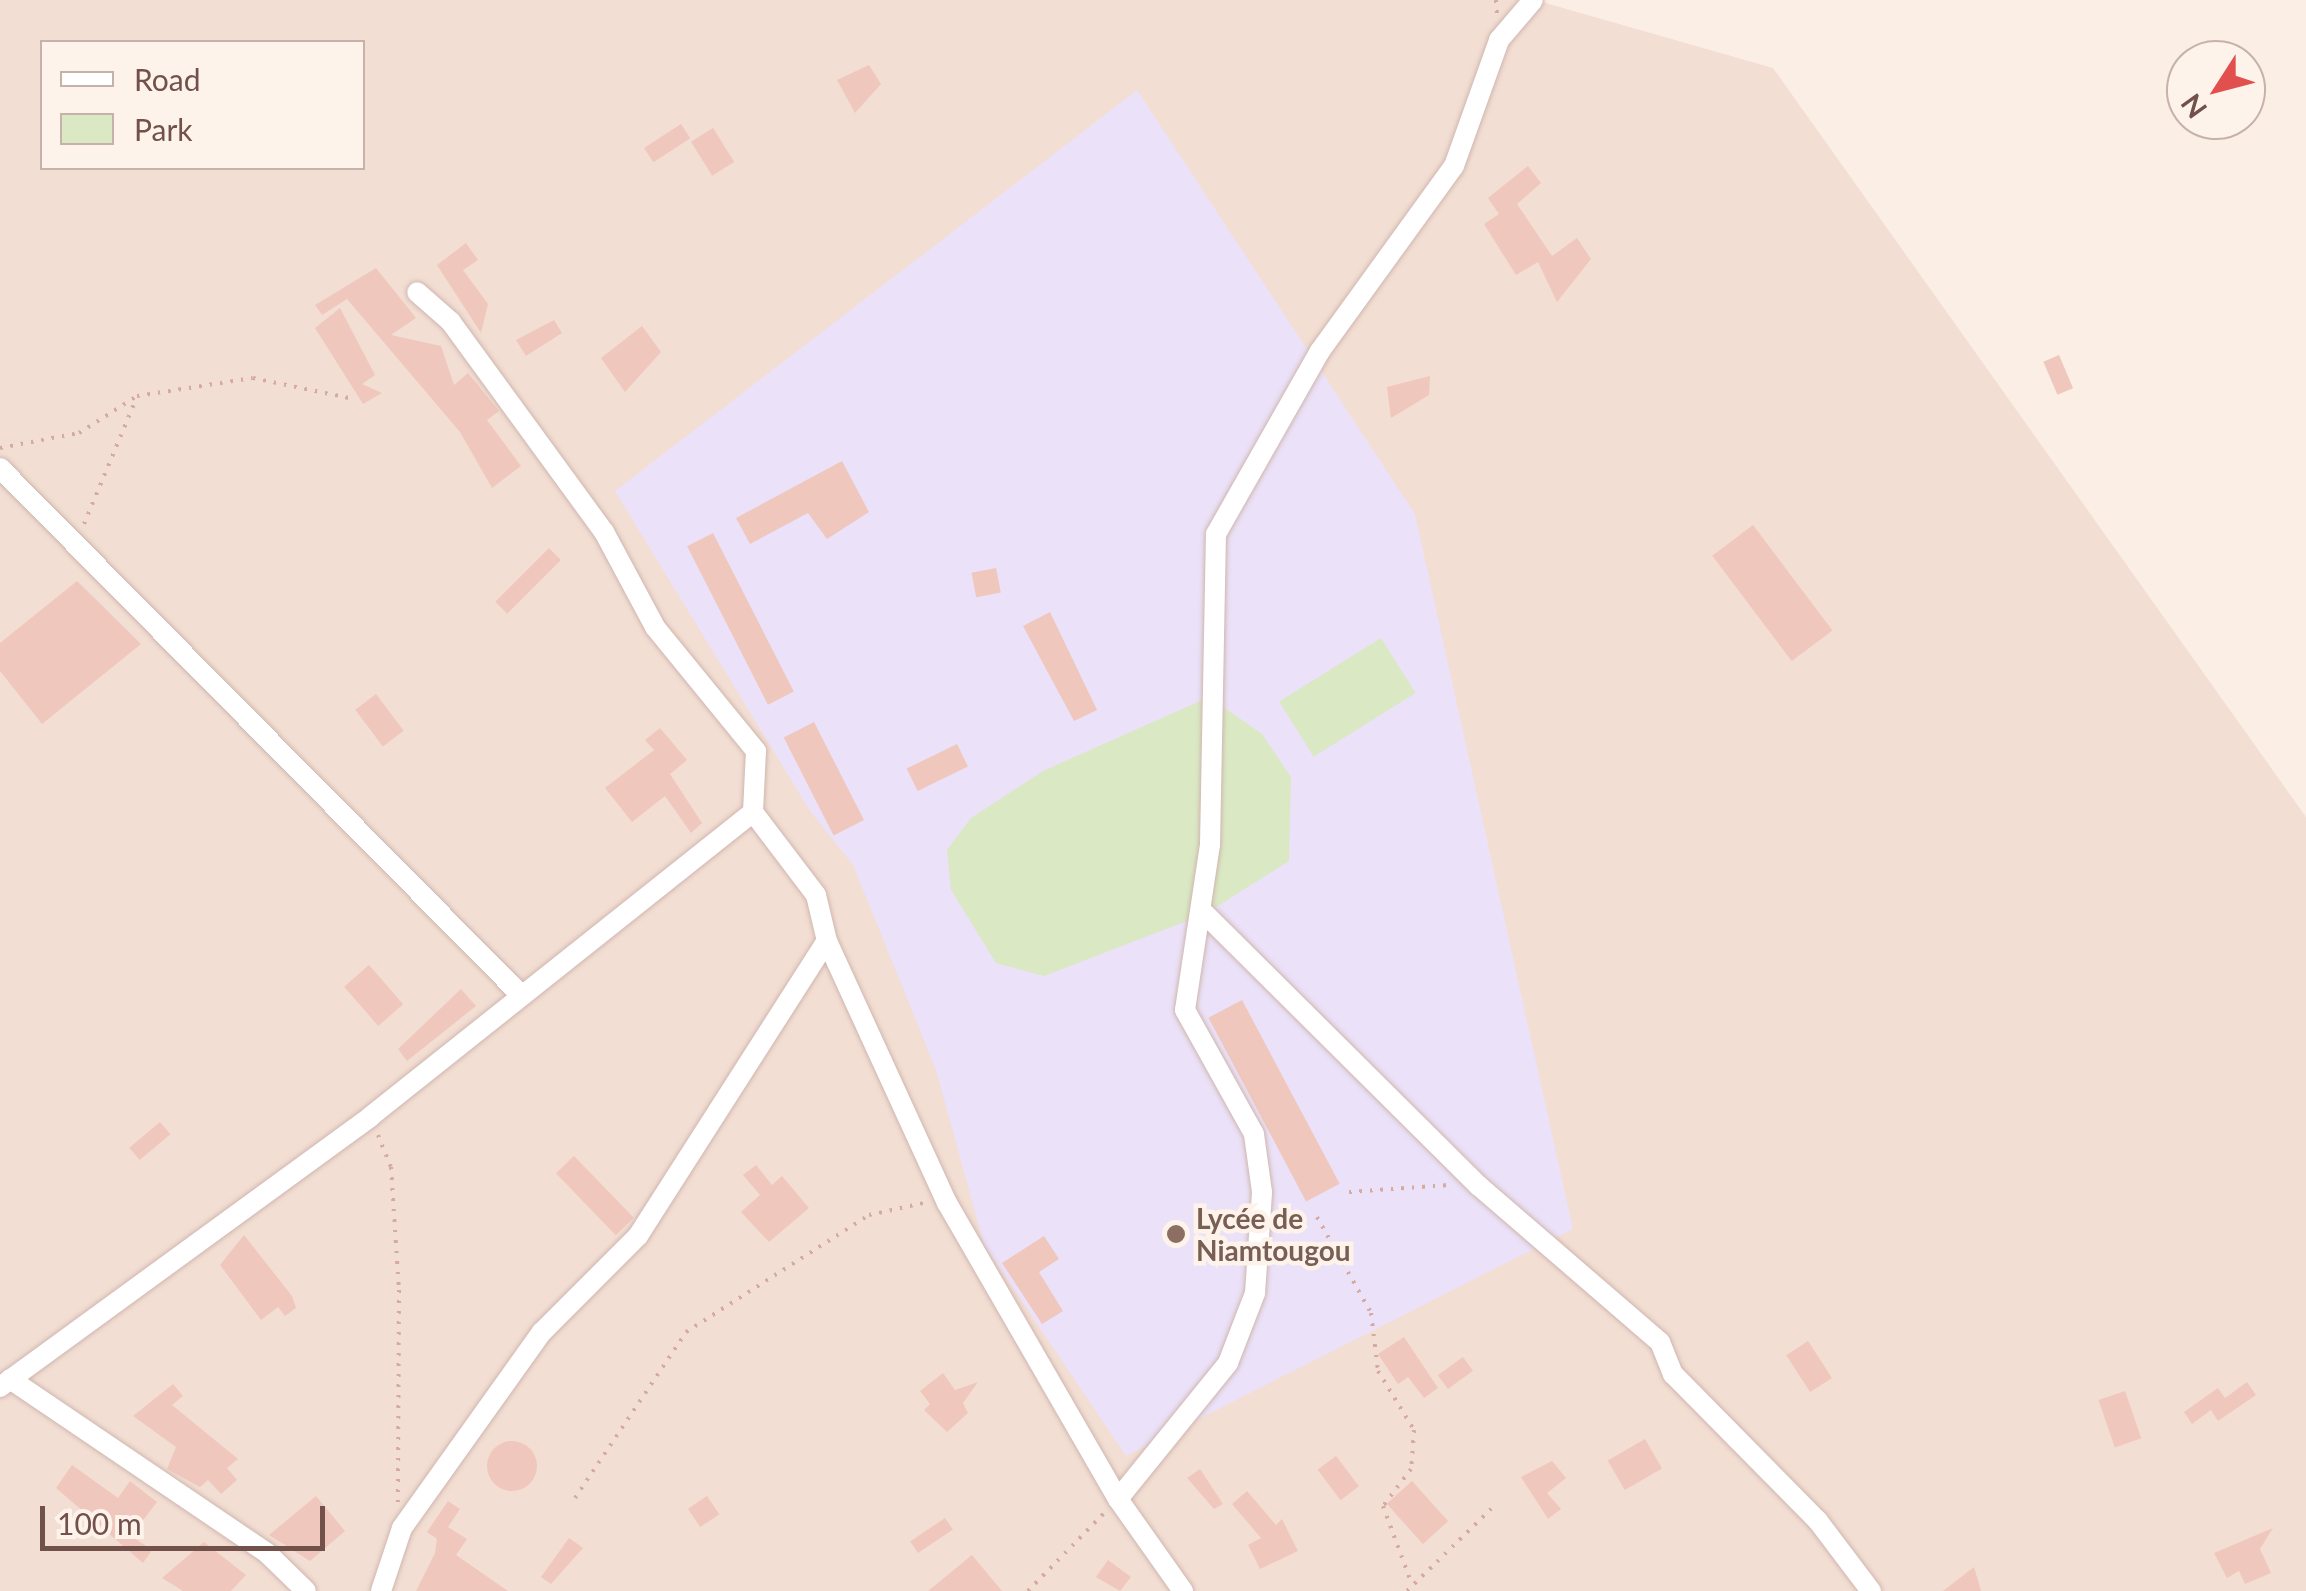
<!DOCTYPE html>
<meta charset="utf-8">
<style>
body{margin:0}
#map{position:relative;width:2306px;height:1591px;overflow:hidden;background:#fbeee5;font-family:Lato,sans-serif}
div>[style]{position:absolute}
.residential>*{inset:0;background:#f3ded3}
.education>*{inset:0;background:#ebe1f8}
.green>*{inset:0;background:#dae9c4;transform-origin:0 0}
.building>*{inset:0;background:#f0c7bd;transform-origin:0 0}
.round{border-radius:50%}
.path>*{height:4px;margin-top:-2px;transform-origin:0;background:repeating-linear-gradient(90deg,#d5aaa0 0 2.5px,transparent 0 10.5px)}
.roads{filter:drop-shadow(0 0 2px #cfb6af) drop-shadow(0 0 2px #cfb6af)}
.minor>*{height:20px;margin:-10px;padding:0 10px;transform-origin:10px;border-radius:10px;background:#fff}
.dots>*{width:28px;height:28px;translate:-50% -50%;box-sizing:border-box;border:5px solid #fef3eb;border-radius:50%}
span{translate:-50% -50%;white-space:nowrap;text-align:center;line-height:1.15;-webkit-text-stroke:9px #fef3eb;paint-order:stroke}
.education-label{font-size:28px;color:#785e54;font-weight:700}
.left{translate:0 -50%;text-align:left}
.legend{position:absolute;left:40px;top:40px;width:325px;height:130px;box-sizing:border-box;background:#fef3eb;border:2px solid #c6b2ab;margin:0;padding:12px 18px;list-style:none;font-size:30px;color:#73514b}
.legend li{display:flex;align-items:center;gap:20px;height:50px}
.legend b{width:50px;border:2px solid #c6b2ab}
.north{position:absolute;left:2166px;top:40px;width:100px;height:100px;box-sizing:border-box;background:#fef3eb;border:2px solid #c6b2ab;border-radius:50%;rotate:234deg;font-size:28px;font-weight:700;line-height:40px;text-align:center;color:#73514b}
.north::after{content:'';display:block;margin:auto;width:35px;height:45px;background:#e1504e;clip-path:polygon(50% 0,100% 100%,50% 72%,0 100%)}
.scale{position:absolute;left:40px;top:1506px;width:285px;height:45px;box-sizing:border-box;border:5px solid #73514b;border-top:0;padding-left:12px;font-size:30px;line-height:35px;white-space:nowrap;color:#73514b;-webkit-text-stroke:8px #fef3eb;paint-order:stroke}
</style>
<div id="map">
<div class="residential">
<div style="clip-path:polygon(evenodd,0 0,1535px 0,1773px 68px,2306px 817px,2306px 1591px,0 1591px,0 0,42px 42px,362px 42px,362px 168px,42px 168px,42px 42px)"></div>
</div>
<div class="education">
<div style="clip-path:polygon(1137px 90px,1415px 514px,1573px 1229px,1126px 1456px,984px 1245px,936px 1070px,853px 865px,810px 811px,615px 491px)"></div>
</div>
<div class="green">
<div style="left:1381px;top:638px;width:65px;height:120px;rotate:58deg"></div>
<div style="clip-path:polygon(1209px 697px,1262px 734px,1291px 777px,1289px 861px,1205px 914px,1044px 976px,996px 963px,951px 890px,947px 850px,971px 818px,1043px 771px)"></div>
</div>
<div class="building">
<div style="clip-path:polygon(869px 65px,881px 84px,855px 113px,837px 80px)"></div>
<div style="left:681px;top:124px;width:17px;height:44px;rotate:57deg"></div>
<div style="left:713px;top:128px;width:40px;height:26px;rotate:58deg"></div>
<div style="clip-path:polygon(1528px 166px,1541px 183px,1517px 204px,1552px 256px,1577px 238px,1591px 259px,1557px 302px,1538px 262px,1516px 275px,1484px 224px,1499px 214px,1488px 198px)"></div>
<div style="clip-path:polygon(466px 243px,478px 260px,463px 270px,488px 304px,481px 333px,437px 265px)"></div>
<div style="clip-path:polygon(376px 268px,416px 318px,391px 335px,441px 346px,454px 385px,468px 373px,499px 411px,487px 420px,521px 466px,492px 488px,460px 432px,347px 299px,322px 315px,315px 305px)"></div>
<div style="clip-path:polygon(340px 308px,375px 375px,362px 384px,382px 393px,363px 404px,315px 328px)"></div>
<div style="clip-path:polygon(554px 320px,562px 333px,526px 356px,516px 340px)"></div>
<div style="clip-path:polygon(642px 326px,661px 352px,625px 392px,601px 358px)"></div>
<div style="left:2059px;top:355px;width:36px;height:17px;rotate:67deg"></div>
<div style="clip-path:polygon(1430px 376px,1429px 395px,1391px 418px,1387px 387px)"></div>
<div style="clip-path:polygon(842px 461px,869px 512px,827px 539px,808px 513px,750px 544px,736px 518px)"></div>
<div style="left:1753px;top:525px;width:132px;height:51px;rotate:53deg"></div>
<div style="left:713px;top:533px;width:178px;height:29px;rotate:63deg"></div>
<div style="left:549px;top:548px;width:17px;height:76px;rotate:45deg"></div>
<div style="left:996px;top:568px;width:25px;height:25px;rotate:79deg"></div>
<div style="clip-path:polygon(77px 581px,141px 644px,42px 724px,0 671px,0 643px)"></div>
<div style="clip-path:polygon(1050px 612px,1097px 710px,1074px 721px,1023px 626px)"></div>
<div style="left:376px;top:694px;width:46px;height:26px;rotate:53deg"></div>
<div style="left:814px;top:722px;width:110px;height:34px;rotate:63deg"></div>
<div style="clip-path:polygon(660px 728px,687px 760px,670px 774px,702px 823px,691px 833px,665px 796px,632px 822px,605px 788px,654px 750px,645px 740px)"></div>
<div style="left:957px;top:744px;width:25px;height:56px;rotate:64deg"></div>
<div style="left:369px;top:965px;width:52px;height:33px;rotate:49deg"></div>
<div style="clip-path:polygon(461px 989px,476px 1006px,407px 1061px,398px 1049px)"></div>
<div style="left:1242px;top:1000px;width:208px;height:38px;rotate:62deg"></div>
<div style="left:160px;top:1122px;width:16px;height:40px;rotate:50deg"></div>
<div style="left:574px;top:1156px;width:86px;height:25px;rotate:46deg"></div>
<div style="clip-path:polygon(756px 1165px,772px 1185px,782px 1176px,809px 1208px,769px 1242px,741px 1212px,760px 1195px,743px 1175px)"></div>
<div style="clip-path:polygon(244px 1235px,292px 1296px,296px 1308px,285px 1316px,278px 1307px,261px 1320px,220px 1265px)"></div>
<div style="clip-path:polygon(1044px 1236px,1059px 1259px,1039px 1272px,1063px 1311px,1042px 1324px,1002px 1263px)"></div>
<div style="clip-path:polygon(1404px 1337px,1438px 1388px,1424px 1398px,1408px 1377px,1398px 1384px,1378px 1354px)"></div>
<div style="left:1808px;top:1341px;width:44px;height:26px;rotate:57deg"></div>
<div style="left:1463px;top:1357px;width:17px;height:31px;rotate:54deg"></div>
<div style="clip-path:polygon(943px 1373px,955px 1390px,978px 1382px,963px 1403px,968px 1413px,947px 1432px,924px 1410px,930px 1404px,920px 1391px)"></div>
<div style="clip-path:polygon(2247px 1382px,2256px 1395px,2218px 1421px,2211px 1410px,2192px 1424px,2184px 1412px,2218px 1388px,2225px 1398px)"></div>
<div style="clip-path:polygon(173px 1384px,183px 1396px,172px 1405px,238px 1459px,227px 1468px,237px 1480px,221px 1494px,208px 1480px,200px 1487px,167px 1469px,176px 1447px,133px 1416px)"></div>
<div style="left:2125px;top:1391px;width:50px;height:28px;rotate:71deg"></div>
<div style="left:1645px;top:1439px;width:34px;height:43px;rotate:60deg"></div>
<div class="round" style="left:487px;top:1441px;width:50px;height:50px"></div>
<div style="left:1336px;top:1456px;width:38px;height:23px;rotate:53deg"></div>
<div style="clip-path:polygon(1552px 1461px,1566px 1478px,1547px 1493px,1561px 1509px,1548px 1519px,1521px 1477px)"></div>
<div style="clip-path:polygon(72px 1465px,118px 1498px,130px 1481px,157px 1502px,131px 1536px,152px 1550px,143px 1563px,56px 1488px)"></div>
<div style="clip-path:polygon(1200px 1469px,1223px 1504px,1214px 1509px,1187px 1478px)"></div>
<div style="left:1412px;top:1481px;width:54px;height:34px;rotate:48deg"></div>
<div style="clip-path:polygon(1247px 1491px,1276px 1525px,1282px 1519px,1298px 1551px,1260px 1569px,1248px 1545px,1261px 1538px,1232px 1504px)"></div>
<div style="clip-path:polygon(316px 1496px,345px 1531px,310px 1561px,269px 1535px)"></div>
<div style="left:707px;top:1496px;width:22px;height:23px;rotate:56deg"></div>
<div style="clip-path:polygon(448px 1501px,460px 1509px,448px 1527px,467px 1539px,456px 1555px,508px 1591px,416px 1591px,435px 1553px,437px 1539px,427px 1532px)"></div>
<div style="left:945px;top:1518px;width:14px;height:42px;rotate:56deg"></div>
<div style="clip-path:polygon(2273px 1528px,2260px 1549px,2271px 1573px,2245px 1584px,2239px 1571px,2227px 1578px,2214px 1553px)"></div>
<div style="clip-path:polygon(569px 1538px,583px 1548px,551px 1584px,541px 1577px)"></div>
<div style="clip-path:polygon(204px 1542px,246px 1575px,231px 1591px,183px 1591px,162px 1578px)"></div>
<div style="clip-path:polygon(972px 1555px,1002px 1591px,928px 1591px)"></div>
<div style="clip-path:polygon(1108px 1560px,1131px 1577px,1120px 1591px,1096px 1577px)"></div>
<div style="clip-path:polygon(1974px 1567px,1981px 1591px,1943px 1591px)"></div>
</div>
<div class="path">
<div style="left:1496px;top:0;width:15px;rotate:86deg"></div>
<div style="left:0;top:448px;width:80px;rotate:-10.8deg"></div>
<div style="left:79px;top:433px;width:69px;rotate:-32.5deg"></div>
<div style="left:137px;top:396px;width:117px;rotate:-8.8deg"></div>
<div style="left:253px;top:378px;width:98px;rotate:11.8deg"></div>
<div style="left:84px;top:524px;width:135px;rotate:-67.4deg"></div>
<div style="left:378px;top:1135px;width:35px;rotate:68deg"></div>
<div style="left:391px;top:1167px;width:123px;rotate:86.3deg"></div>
<div style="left:399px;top:1290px;width:212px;rotate:90.3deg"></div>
<div style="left:1349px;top:1192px;width:100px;rotate:-4deg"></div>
<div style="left:1317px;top:1217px;width:110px;rotate:60.6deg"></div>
<div style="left:1371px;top:1313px;width:58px;rotate:83.1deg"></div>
<div style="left:1378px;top:1371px;width:69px;rotate:58.6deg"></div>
<div style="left:1414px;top:1430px;width:39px;rotate:94deg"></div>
<div style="left:1411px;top:1469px;width:46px;rotate:127.1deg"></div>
<div style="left:1383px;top:1506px;width:81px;rotate:69.8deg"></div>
<div style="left:575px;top:1498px;width:200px;rotate:-56.2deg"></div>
<div style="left:686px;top:1332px;width:217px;rotate:-32.6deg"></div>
<div style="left:869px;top:1215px;width:60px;rotate:-12.4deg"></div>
<div style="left:1028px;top:1591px;width:109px;rotate:-45.7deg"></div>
<div style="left:1407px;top:1591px;width:120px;rotate:-44.3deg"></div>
</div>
<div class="roads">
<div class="minor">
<div style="left:0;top:468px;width:741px;rotate:45.33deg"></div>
<div style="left:753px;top:812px;width:104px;rotate:52.8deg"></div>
<div style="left:816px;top:895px;width:47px;rotate:76.6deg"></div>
<div style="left:827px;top:941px;width:288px;rotate:65.4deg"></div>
<div style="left:947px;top:1203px;width:342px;rotate:60deg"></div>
<div style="left:1118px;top:1499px;width:113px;rotate:54.8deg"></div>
<div style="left:1205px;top:914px;width:386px;rotate:44.8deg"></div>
<div style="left:1479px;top:1186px;width:239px;rotate:40.8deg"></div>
<div style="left:1660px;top:1342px;width:35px;rotate:68deg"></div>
<div style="left:1673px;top:1374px;width:206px;rotate:45.4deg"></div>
<div style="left:1818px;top:1521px;width:88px;rotate:52.9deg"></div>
<div style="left:10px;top:1379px;width:310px;rotate:34.1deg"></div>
<div style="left:267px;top:1553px;width:54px;rotate:44.3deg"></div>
<div style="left:0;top:1387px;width:459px;rotate:-36.1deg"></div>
<div style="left:371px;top:1116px;width:488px;rotate:-38.5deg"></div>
<div style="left:753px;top:812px;width:61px;rotate:-87.2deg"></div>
<div style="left:756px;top:751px;width:160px;rotate:-129.2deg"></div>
<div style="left:655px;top:627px;width:108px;rotate:-118.2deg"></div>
<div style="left:604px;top:532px;width:260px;rotate:-126.1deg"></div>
<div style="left:451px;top:322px;width:45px;rotate:-138.6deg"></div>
<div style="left:1118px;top:1499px;width:175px;rotate:-51deg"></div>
<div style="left:1228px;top:1363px;width:75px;rotate:-68.9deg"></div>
<div style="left:1255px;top:1293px;width:101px;rotate:-86deg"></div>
<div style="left:1262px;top:1192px;width:59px;rotate:-97.9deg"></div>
<div style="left:1254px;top:1134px;width:142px;rotate:-119.1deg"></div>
<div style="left:1185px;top:1010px;width:167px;rotate:-81.4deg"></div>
<div style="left:1210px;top:845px;width:311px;rotate:-88.9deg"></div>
<div style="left:1216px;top:534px;width:210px;rotate:-60.4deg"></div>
<div style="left:1320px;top:351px;width:228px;rotate:-54.1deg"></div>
<div style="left:1454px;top:166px;width:134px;rotate:-70.3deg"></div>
<div style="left:1499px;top:40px;width:52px;rotate:-49.6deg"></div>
<div style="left:381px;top:1591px;width:66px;rotate:-71.6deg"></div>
<div style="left:402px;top:1528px;width:241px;rotate:-54.5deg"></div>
<div style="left:542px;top:1332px;width:136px;rotate:-45deg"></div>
<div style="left:638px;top:1236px;width:350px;rotate:-57.4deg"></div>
</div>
</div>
<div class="dots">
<div style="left:1176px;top:1234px;background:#8d6e63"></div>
</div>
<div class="education-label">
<span class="left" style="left:1196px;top:1234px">Lycée de<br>Niamtougou</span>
</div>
<ul class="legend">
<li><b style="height:12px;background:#fff"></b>Road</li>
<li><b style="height:28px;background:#dae9c4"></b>Park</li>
</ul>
<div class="north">N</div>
<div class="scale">100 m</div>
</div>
